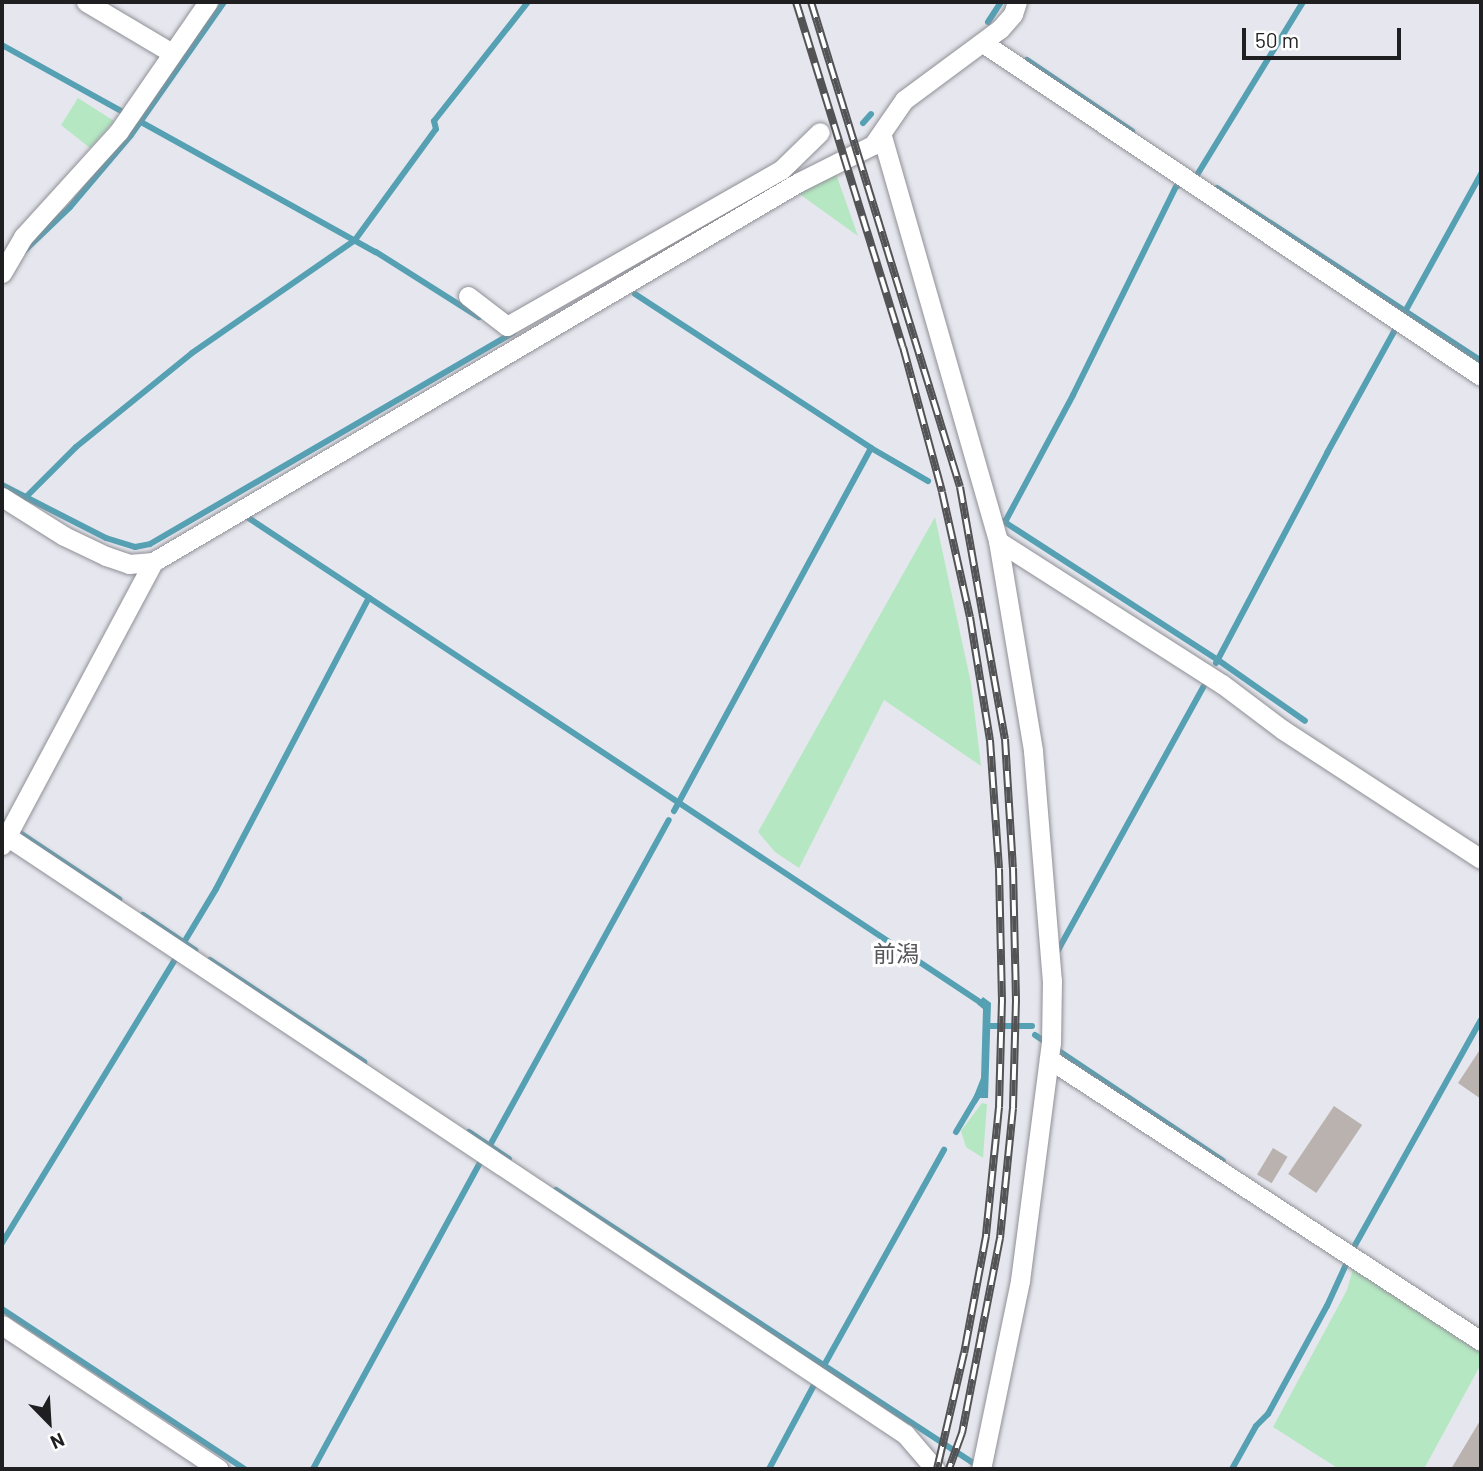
<!DOCTYPE html>
<meta charset="utf-8">
<style>
body{margin:0}
#map{position:relative;width:1483px;height:1471px;overflow:hidden;background:#e6e7ee;font-family:Barlow,"Noto Sans JP",sans-serif}
div>[style]{position:absolute}
.green>*{inset:0;background:#b5e7c2}
.water>*{inset:0;background:#56a0b3}
.stream>*{height:6px;margin:-3px;padding:0 3px;transform-origin:3px;border-radius:3px;background:#56a0b3}
.building>*{inset:0;background:#bab2af;transform-origin:0 0}
.roads{filter:drop-shadow(0 0 2px #8f8f96) drop-shadow(0 0 2px #8f8f96)}
.minor>*{height:19px;margin:-9.5px;padding:0 9.5px;transform-origin:9.5px;border-radius:9.5px;background:#fff}
.rail>*{height:8px;margin-top:-4px;transform-origin:0;background:repeating-linear-gradient(90deg,#fff 0 16px,#535356 0 32px);box-sizing:border-box;border-block:2px solid #535356}
span{translate:-50% -50%;white-space:nowrap;text-align:center;line-height:1.15;-webkit-text-stroke:6px #fff;paint-order:stroke}
.quarter-label{font-size:23px;color:#56565c}
.frame{position:absolute;inset:0;border:4px solid #1f1f21;pointer-events:none}
.north{position:absolute;left:14px;top:1387px;width:70px;height:70px;-webkit-text-stroke:5px #fff;paint-order:stroke;rotate:156deg;font-size:19px;font-weight:700;line-height:28px;text-align:center;color:#1f1f21}
.north::after{content:'';display:block;margin:auto;width:24px;height:32px;background:#1f1f21;clip-path:polygon(50% 0,100% 100%,50% 72%,0 100%)}
.scale{position:absolute;left:1242px;top:28px;width:159px;height:32px;box-sizing:border-box;border:4px solid #1f1f21;border-top:0;padding-left:9px;font-size:21px;line-height:24px;white-space:nowrap;color:#1f1f21;-webkit-text-stroke:5px #fff;paint-order:stroke}
</style>
<div id="map">
<div class="green">
<div style="clip-path:polygon(78px 98px,114px 121px,90px 148px,61px 125px)"></div>
<div style="clip-path:polygon(836px 174px,858px 236px,798px 193px)"></div>
<div style="clip-path:polygon(935px 517px,971px 683px,981px 766px,884px 700px,799px 868px,775px 852px,758px 832px)"></div>
<div style="clip-path:polygon(982px 1103px,987px 1104px,983px 1158px,966px 1147px,961px 1131px)"></div>
<div style="clip-path:polygon(1353px 1269px,1481px 1353px,1481px 1364px,1424px 1469px,1339px 1469px,1273px 1427px,1347px 1290px)"></div>
</div>
<div class="water">
<div style="clip-path:polygon(983px 997px,991px 1003px,988px 1098px,980px 1098px,976px 1104px,972px 1101px,981px 1078px,983px 1009px,977px 1004px)"></div>
</div>
<div class="stream">
<div style="left:988px;top:22px;width:24px;rotate:-57deg"></div>
<div style="left:2px;top:45px;width:427px;rotate:29deg"></div>
<div style="left:376px;top:252px;width:122px;rotate:32.3deg"></div>
<div style="left:1027px;top:60px;width:127px;rotate:34.1deg"></div>
<div style="left:863px;top:123px;width:12px;rotate:-48deg"></div>
<div style="left:1193px;top:178px;width:5px;rotate:-37deg"></div>
<div style="left:1197px;top:175px;width:203px;rotate:-58.5deg"></div>
<div style="left:1217px;top:188px;width:316px;rotate:33.2deg"></div>
<div style="left:20px;top:255px;width:69px;rotate:-43.8deg"></div>
<div style="left:70px;top:207px;width:94px;rotate:-49.7deg"></div>
<div style="left:131px;top:135px;width:162px;rotate:-55deg"></div>
<div style="left:635px;top:294px;width:282px;rotate:33.1deg"></div>
<div style="left:871px;top:448px;width:66px;rotate:30.1deg"></div>
<div style="left:2px;top:485px;width:117px;rotate:27deg"></div>
<div style="left:106px;top:538px;width:30px;rotate:17deg"></div>
<div style="left:135px;top:547px;width:15px;rotate:-11deg"></div>
<div style="left:150px;top:544px;width:420px;rotate:-30.2deg"></div>
<div style="left:25px;top:498px;width:72px;rotate:-45deg"></div>
<div style="left:76px;top:447px;width:149px;rotate:-39deg"></div>
<div style="left:192px;top:353px;width:198px;rotate:-34.7deg"></div>
<div style="left:355px;top:240px;width:137px;rotate:-53.9deg"></div>
<div style="left:436px;top:129px;width:8px;rotate:-104deg"></div>
<div style="left:434px;top:121px;width:152px;rotate:-51.7deg"></div>
<div style="left:247px;top:517px;width:886px;rotate:33.49deg"></div>
<div style="left:1003px;top:521px;width:256px;rotate:32.9deg"></div>
<div style="left:1218px;top:660px;width:106px;rotate:35deg"></div>
<div style="left:1005px;top:522px;width:144px;rotate:-61.8deg"></div>
<div style="left:1073px;top:395px;width:232px;rotate:-63.7deg"></div>
<div style="left:1176px;top:187px;width:8px;rotate:-30deg"></div>
<div style="left:1216px;top:663px;width:238px;rotate:-62.1deg"></div>
<div style="left:1327px;top:453px;width:319px;rotate:-61.1deg"></div>
<div style="left:674px;top:811px;width:413px;rotate:-61.5deg"></div>
<div style="left:2px;top:821px;width:141px;rotate:33.7deg"></div>
<div style="left:143px;top:915px;width:63px;rotate:33.9deg"></div>
<div style="left:183px;top:944px;width:64px;rotate:-59deg"></div>
<div style="left:216px;top:889px;width:329px;rotate:-62.3deg"></div>
<div style="left:1057px;top:952px;width:303px;rotate:-61.1deg"></div>
<div style="left:210px;top:960px;width:185px;rotate:33.5deg"></div>
<div style="left:986px;top:1026px;width:46px"></div>
<div style="left:1035px;top:1035px;width:226px;rotate:33.8deg"></div>
<div style="left:469px;top:1132px;width:48px;rotate:34deg"></div>
<div style="left:956px;top:1132px;width:43px;rotate:-59.3deg"></div>
<div style="left:489px;top:1147px;width:373px;rotate:-61.2deg"></div>
<div style="left:556px;top:1190px;width:504px;rotate:33.19deg"></div>
<div style="left:2px;top:1243px;width:334px;rotate:-58.6deg"></div>
<div style="left:2px;top:1309px;width:291px;rotate:33.4deg"></div>
<div style="left:822px;top:1369px;width:251px;rotate:-60.9deg"></div>
<div style="left:313px;top:1469px;width:357px;rotate:-61.4deg"></div>
<div style="left:769px;top:1469px;width:95px;rotate:-61.8deg"></div>
<div style="left:1232px;top:1469px;width:49px;rotate:-60.8deg"></div>
<div style="left:1256px;top:1426px;width:17px;rotate:-45deg"></div>
<div style="left:1268px;top:1414px;width:123px;rotate:-61.4deg"></div>
<div style="left:1327px;top:1306px;width:65px;rotate:-65.4deg"></div>
<div style="left:1354px;top:1247px;width:260px;rotate:-60.8deg"></div>
</div>
<div class="building">
<div style="clip-path:polygon(1481px 1048px,1481px 1099px,1458px 1083px)"></div>
<div style="left:1334px;top:1106px;width:34px;height:82px;rotate:34deg"></div>
<div style="left:1273px;top:1148px;width:17px;height:31px;rotate:31deg"></div>
<div style="clip-path:polygon(1481px 1419px,1481px 1469px,1451px 1469px)"></div>
</div>
<div class="roads">
<div class="minor">
<div style="left:86px;top:2px;width:100px;rotate:30.7deg"></div>
<div style="left:983px;top:43px;width:599px;rotate:33.77deg"></div>
<div style="left:882px;top:136px;width:421px;rotate:74deg"></div>
<div style="left:998px;top:541px;width:213px;rotate:80.5deg"></div>
<div style="left:1033px;top:751px;width:230px;rotate:85.3deg"></div>
<div style="left:1052px;top:980px;width:62px;rotate:90.9deg"></div>
<div style="left:1051px;top:1042px;width:241px;rotate:97.4deg"></div>
<div style="left:1020px;top:1281px;width:192px;rotate:101.7deg"></div>
<div style="left:2px;top:273px;width:42px;rotate:-59.7deg"></div>
<div style="left:23px;top:237px;width:143px;rotate:-47.8deg"></div>
<div style="left:119px;top:131px;width:157px;rotate:-55.4deg"></div>
<div style="left:468px;top:296px;width:49px;rotate:37.6deg"></div>
<div style="left:507px;top:326px;width:315px;rotate:-29.7deg"></div>
<div style="left:781px;top:170px;width:54px;rotate:-44.3deg"></div>
<div style="left:2px;top:497px;width:73px;rotate:32.2deg"></div>
<div style="left:64px;top:536px;width:47px;rotate:25.5deg"></div>
<div style="left:106px;top:556px;width:24px;rotate:19deg"></div>
<div style="left:129px;top:564px;width:24px;rotate:-5deg"></div>
<div style="left:153px;top:562px;width:749px;rotate:-30.47deg"></div>
<div style="left:799px;top:182px;width:83px;rotate:-26.6deg"></div>
<div style="left:873px;top:145px;width:55px;rotate:-55.4deg"></div>
<div style="left:904px;top:100px;width:119px;rotate:-36.5deg"></div>
<div style="left:1000px;top:29px;width:20px;rotate:-49deg"></div>
<div style="left:1013px;top:14px;width:13px;rotate:-72deg"></div>
<div style="left:998px;top:541px;width:266px;rotate:32.6deg"></div>
<div style="left:1222px;top:684px;width:76px;rotate:37deg"></div>
<div style="left:1283px;top:730px;width:236px;rotate:33.1deg"></div>
<div style="left:2px;top:833px;width:1085px;rotate:33.65deg"></div>
<div style="left:905px;top:1434px;width:46px;rotate:49.4deg"></div>
<div style="left:2px;top:845px;width:321px;rotate:-61.9deg"></div>
<div style="left:1049px;top:1059px;width:516px;rotate:33.14deg"></div>
<div style="left:2px;top:1325px;width:260px;rotate:33.6deg"></div>
</div>
</div>
<div class="rail">
<div style="left:796px;top:2px;width:361px;rotate:72.8deg"></div>
<div style="left:903px;top:347px;width:150px;rotate:74.9deg"></div>
<div style="left:942px;top:492px;width:128px;rotate:77.4deg"></div>
<div style="left:970px;top:617px;width:125px;rotate:80.8deg"></div>
<div style="left:990px;top:740px;width:129px;rotate:86deg"></div>
<div style="left:999px;top:869px;width:131px;rotate:88.7deg"></div>
<div style="left:1002px;top:1000px;width:107px;rotate:91.6deg"></div>
<div style="left:999px;top:1107px;width:130px;rotate:95.8deg"></div>
<div style="left:986px;top:1236px;width:119px;rotate:100.6deg"></div>
<div style="left:964px;top:1353px;width:119px;rotate:103.1deg"></div>
<div style="left:811px;top:2px;width:507px;rotate:72.92deg"></div>
<div style="left:960px;top:487px;width:256px;rotate:79.9deg"></div>
<div style="left:1005px;top:739px;width:129px;rotate:86.5deg"></div>
<div style="left:1013px;top:868px;width:132px;rotate:88.7deg"></div>
<div style="left:1016px;top:1000px;width:108px;rotate:91.6deg"></div>
<div style="left:1013px;top:1108px;width:131px;rotate:95.7deg"></div>
<div style="left:1000px;top:1238px;width:199px;rotate:101deg"></div>
<div style="left:962px;top:1433px;width:38px;rotate:110deg"></div>
</div>
<div class="quarter-label">
<span style="left:896px;top:953px">前潟</span>
</div>
<div class="frame"></div>
<div class="north">N</div>
<div class="scale">50 m</div>
</div>
